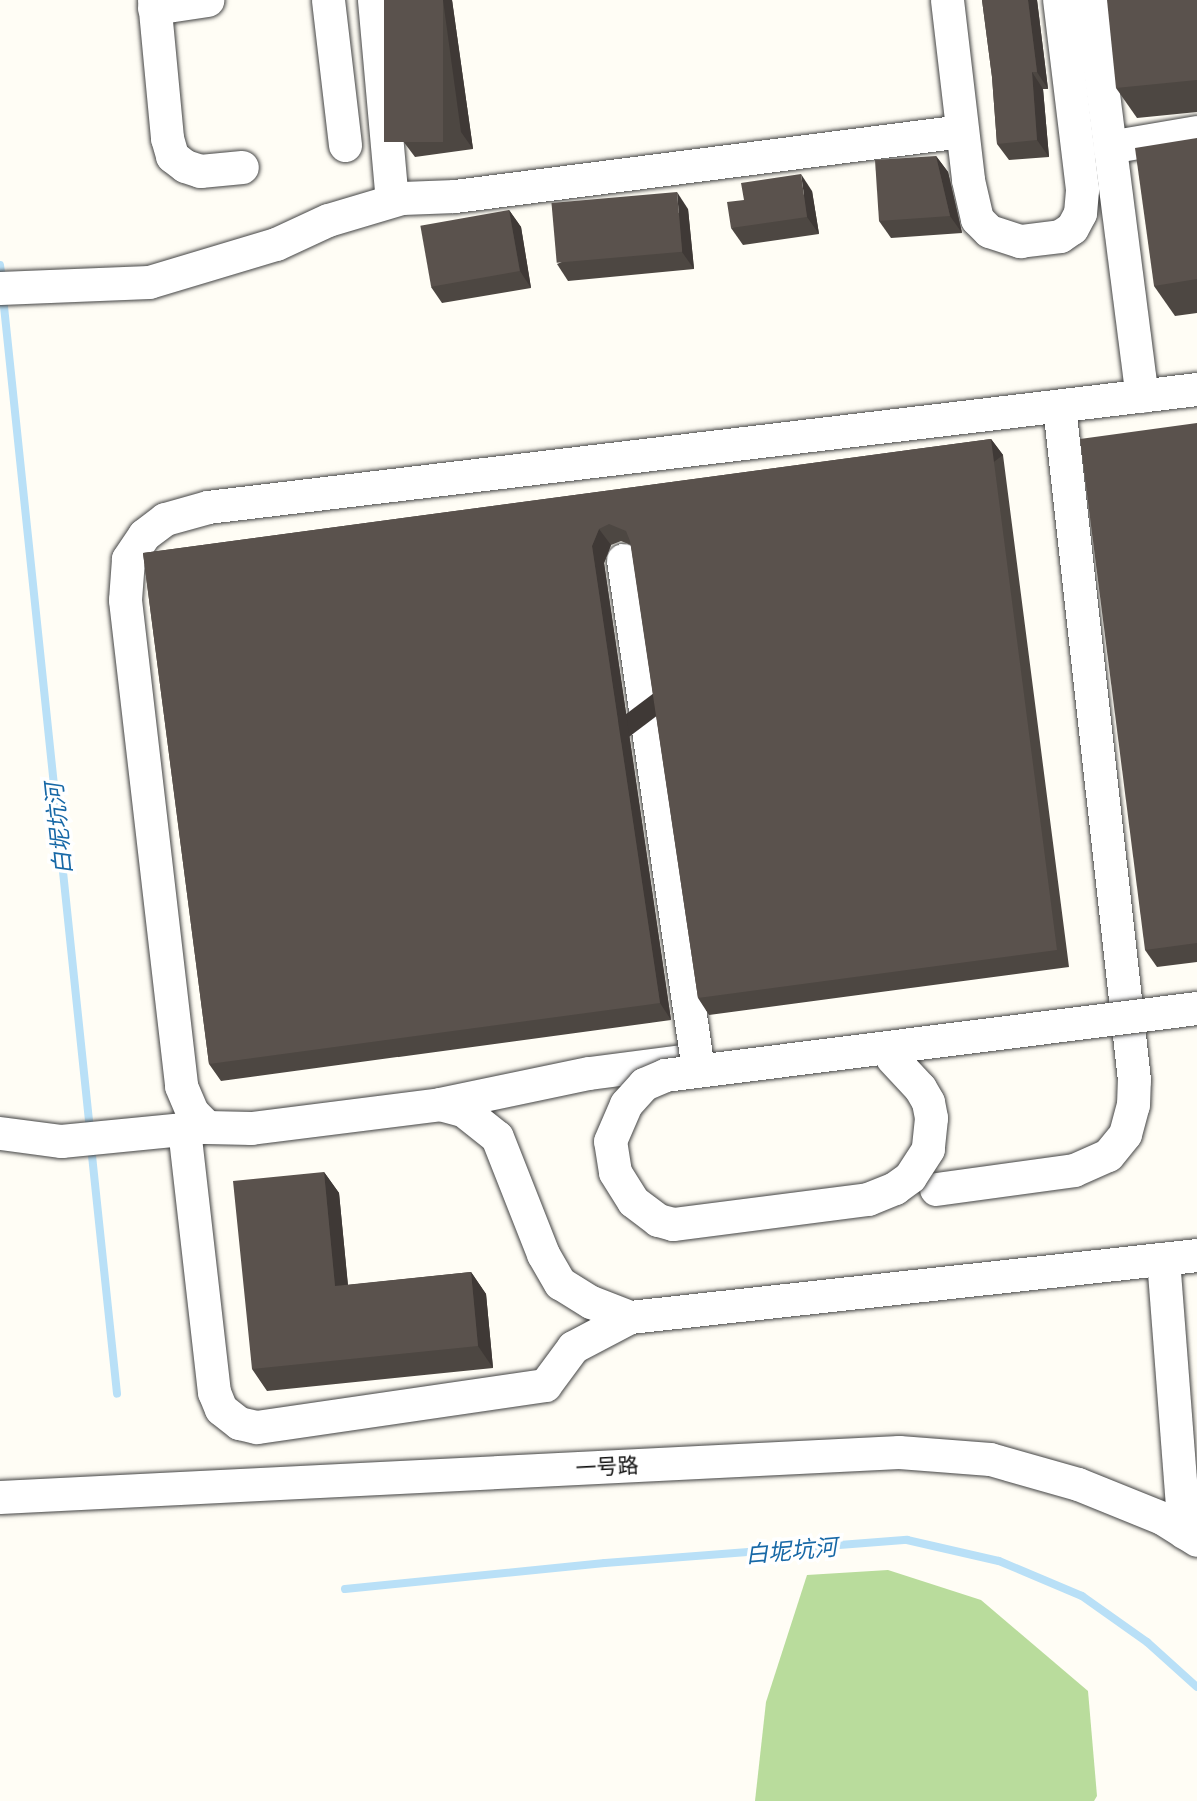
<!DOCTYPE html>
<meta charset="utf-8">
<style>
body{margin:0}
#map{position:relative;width:1197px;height:1801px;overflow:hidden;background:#fffdf5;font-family:"IBM Plex Serif","Noto Sans SC",serif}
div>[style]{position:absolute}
.forest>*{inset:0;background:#b9dc9c}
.stream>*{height:8px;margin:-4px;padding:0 4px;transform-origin:4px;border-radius:4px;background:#b9e0f7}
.roads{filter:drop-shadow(0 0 2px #444) drop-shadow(0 0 2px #444)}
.minor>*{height:33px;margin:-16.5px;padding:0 16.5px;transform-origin:16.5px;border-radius:16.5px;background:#fff}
.bridges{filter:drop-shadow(0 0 2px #444) drop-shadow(0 0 2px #444)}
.minor-bridge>*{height:33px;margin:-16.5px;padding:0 16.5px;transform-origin:16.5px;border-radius:16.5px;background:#fff}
.wall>*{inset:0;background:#4d4742}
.shaded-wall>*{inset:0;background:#3f3936;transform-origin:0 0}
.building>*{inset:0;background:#5a524d;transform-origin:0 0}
span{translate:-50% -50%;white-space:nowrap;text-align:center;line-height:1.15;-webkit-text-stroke:7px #fff;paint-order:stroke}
.street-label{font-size:21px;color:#111}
.water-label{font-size:23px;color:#1768a6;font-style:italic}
</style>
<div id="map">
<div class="forest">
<div style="clip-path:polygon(888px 1570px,981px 1600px,1088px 1691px,1097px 1796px,1094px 1801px,755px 1801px,766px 1702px,807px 1575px)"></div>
</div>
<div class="stream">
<div style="left:0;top:265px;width:15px;rotate:82deg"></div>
<div style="left:3px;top:297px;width:838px;rotate:84.04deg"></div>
<div style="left:91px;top:1146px;width:249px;rotate:84deg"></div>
<div style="left:345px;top:1589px;width:261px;rotate:-5.7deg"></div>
<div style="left:605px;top:1563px;width:303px;rotate:-4.4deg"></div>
<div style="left:907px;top:1540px;width:94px;rotate:12.9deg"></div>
<div style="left:999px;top:1561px;width:90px;rotate:22.9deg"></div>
<div style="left:1082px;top:1596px;width:80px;rotate:35.3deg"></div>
<div style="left:1147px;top:1642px;width:67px;rotate:42deg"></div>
</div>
<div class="roads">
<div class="minor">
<div style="left:154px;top:0;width:139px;rotate:84.6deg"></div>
<div style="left:167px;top:138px;width:19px;rotate:74deg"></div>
<div style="left:172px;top:156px;width:16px;rotate:38deg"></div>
<div style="left:185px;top:166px;width:16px;rotate:18deg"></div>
<div style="left:200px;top:171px;width:42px;rotate:-5.4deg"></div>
<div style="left:328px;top:0;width:146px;rotate:83.3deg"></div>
<div style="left:374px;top:0;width:201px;rotate:84.9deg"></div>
<div style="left:947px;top:0;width:181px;rotate:83.3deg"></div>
<div style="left:968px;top:180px;width:40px;rotate:77deg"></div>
<div style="left:977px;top:219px;width:17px;rotate:45deg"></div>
<div style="left:989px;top:231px;width:33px;rotate:18deg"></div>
<div style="left:1020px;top:241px;width:40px;rotate:-7.1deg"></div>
<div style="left:1060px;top:236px;width:14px;rotate:-34deg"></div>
<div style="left:1072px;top:228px;width:17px;rotate:-62deg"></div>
<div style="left:1080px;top:213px;width:24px;rotate:-85deg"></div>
<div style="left:1082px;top:189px;width:190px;rotate:-96.9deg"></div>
<div style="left:1091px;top:0;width:399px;rotate:82.7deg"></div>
<div style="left:154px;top:8px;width:54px;rotate:-8.6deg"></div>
<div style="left:1109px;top:147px;width:89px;rotate:-9.7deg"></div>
<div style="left:0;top:288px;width:149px;rotate:-2.3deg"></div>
<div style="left:149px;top:282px;width:133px;rotate:-16.7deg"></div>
<div style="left:276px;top:244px;width:57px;rotate:-24.8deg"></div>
<div style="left:328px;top:220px;width:77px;rotate:-16.6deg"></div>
<div style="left:402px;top:198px;width:53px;rotate:-2.2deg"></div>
<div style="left:455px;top:196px;width:511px;rotate:-7.31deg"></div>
<div style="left:1197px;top:389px;width:996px;rotate:173.2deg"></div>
<div style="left:208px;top:507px;width:45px;rotate:164.4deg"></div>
<div style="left:165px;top:519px;width:26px;rotate:143deg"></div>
<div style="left:144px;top:535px;width:29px;rotate:124deg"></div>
<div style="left:128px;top:559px;width:41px;rotate:94.2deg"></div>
<div style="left:125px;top:600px;width:489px;rotate:83.4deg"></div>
<div style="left:181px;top:1086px;width:28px;rotate:67deg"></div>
<div style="left:192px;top:1112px;width:21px;rotate:45deg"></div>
<div style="left:207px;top:1127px;width:44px;rotate:1.3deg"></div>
<div style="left:251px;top:1128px;width:191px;rotate:-7.2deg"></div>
<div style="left:440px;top:1104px;width:24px;rotate:15deg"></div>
<div style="left:463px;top:1110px;width:43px;rotate:38.5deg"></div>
<div style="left:497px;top:1137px;width:126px;rotate:68.5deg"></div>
<div style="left:543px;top:1254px;width:34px;rotate:60deg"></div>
<div style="left:560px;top:1283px;width:36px;rotate:32deg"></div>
<div style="left:591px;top:1302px;width:42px;rotate:21deg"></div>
<div style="left:630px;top:1317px;width:570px;rotate:-6.24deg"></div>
<div style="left:440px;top:1104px;width:152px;rotate:-11.8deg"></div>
<div style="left:589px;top:1073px;width:101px;rotate:-7.4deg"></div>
<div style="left:184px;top:1129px;width:265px;rotate:83.5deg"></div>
<div style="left:214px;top:1392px;width:18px;rotate:68deg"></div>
<div style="left:221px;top:1409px;width:23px;rotate:38deg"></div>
<div style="left:239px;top:1423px;width:18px;rotate:13deg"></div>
<div style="left:257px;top:1427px;width:291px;rotate:-8.3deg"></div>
<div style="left:545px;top:1385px;width:47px;rotate:-53.6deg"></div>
<div style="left:573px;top:1347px;width:64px;rotate:-27.8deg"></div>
<div style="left:0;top:1133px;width:62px;rotate:7.5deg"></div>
<div style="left:61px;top:1141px;width:144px;rotate:-5.6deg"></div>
<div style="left:936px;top:1189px;width:139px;rotate:-7.8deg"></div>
<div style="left:1074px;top:1170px;width:37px;rotate:-24deg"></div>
<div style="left:1108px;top:1155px;width:27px;rotate:-51deg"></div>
<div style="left:1125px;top:1134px;width:30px;rotate:-75deg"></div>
<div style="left:1133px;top:1105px;width:25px;rotate:-88deg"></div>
<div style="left:1134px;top:1080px;width:678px;rotate:-96.35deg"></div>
<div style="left:1163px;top:1259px;width:274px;rotate:85.6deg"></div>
<div style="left:0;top:1497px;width:900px;rotate:-2.87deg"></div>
<div style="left:899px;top:1452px;width:91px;rotate:4.4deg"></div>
<div style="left:990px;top:1459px;width:91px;rotate:15.9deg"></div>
<div style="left:1078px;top:1484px;width:91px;rotate:22deg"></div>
<div style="left:1162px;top:1518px;width:41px;rotate:32.2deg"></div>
</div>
</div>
<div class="bridges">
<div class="minor-bridge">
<div style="left:623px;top:560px;width:514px;rotate:81.62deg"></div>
<div style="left:892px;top:1058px;width:41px;rotate:47deg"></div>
<div style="left:920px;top:1088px;width:16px;rotate:60deg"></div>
<div style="left:928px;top:1102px;width:16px;rotate:79deg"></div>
<div style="left:931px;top:1118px;width:31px;rotate:96deg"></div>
<div style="left:928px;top:1149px;width:33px;rotate:123deg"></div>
<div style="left:910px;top:1177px;width:19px;rotate:144deg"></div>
<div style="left:895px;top:1188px;width:29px;rotate:158deg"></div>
<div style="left:868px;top:1199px;width:197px;rotate:172.7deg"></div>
<div style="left:673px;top:1224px;width:16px;rotate:-165deg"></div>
<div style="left:658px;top:1220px;width:31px;rotate:-143deg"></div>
<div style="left:633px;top:1201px;width:34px;rotate:-122deg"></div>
<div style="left:615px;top:1172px;width:31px;rotate:-99deg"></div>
<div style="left:610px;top:1141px;width:40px;rotate:-66.6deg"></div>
<div style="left:626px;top:1104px;width:27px;rotate:-48deg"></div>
<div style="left:644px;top:1084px;width:23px;rotate:-23deg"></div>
<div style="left:665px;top:1075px;width:536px;rotate:-7.18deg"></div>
</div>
</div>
<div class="wall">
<div style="clip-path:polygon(384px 0,452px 0,473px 149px,415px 157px,403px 141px)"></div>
<div style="clip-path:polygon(982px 0,1037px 0,1048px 89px,1043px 89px,1049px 157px,1009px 160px,997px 144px,992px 77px)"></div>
<div style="clip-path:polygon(1197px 0,1197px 112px,1137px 118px,1116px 88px)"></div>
<div style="clip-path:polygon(1197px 138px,1197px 313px,1175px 316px,1154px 286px)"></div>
<div style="clip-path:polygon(936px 156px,948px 172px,962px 233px,891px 238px,879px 221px)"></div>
<div style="clip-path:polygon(812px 191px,819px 234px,743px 245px,731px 228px)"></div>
<div style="clip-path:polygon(688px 209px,694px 269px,568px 281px,557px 264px)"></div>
<div style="clip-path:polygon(509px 210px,521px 227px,531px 288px,442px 303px,431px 287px)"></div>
<div style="clip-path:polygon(1197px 423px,1197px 962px,1157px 967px,1145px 950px)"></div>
<div style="clip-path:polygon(991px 439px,1003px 455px,1069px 967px,709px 1015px,698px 998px,631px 545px,621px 541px,611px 545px,604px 563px,671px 1020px,221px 1081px,209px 1064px,143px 553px)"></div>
<div style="clip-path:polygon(324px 1172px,339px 1193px,348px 1285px,471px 1272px,486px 1294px,493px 1368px,267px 1391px,252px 1369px)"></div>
</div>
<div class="shaded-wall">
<div style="clip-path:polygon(443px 0,452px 0,473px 149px,461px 132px)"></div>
<div style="clip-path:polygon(1028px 0,1037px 0,1048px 89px,1037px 72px)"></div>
<div style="clip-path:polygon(1032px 72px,1043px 89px,1049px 157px,1037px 140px)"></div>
<div style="clip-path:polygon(936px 156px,948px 172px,962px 233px,950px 216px)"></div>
<div style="clip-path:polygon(801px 174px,812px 191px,819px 234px,807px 217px)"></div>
<div style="clip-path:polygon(677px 192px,688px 209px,694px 269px,682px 252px)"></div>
<div style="clip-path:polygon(509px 210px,521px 227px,531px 288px,520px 271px)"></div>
<div style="left:991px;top:439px;width:20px;height:515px;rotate:53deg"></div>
<div style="clip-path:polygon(599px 529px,611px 545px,604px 563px,671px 1020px,660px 1003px,592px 546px)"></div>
<div style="clip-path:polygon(324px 1172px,339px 1193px,350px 1308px,335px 1286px)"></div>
<div style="clip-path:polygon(471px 1272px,486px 1294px,493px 1368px,478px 1346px)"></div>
</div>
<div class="building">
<div style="left:384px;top:0;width:59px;height:142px"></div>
<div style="clip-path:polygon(982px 0,1028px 0,1037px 72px,1032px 72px,1037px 140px,997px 144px,992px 77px)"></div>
<div style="clip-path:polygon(1107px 0,1197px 0,1197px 80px,1116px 88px)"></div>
<div style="clip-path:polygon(1197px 138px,1197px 279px,1154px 286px,1135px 148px)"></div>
<div style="clip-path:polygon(936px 156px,950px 216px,879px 221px,875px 160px)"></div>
<div style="clip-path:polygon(801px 174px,807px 217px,731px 228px,727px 202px,744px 200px,741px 183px)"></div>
<div style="left:677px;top:192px;width:60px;height:126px;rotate:85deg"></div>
<div style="left:509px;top:210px;width:62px;height:90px;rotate:80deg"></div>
<div style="clip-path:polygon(1197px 423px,1197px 943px,1145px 950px,1080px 439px)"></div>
<div style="clip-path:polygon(991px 439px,1057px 950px,698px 998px,630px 541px,626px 531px,609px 524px,599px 529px,592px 546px,660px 1003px,209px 1064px,143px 553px)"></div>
<div style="clip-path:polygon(324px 1172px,335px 1286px,471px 1272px,478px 1346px,252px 1369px,233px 1181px)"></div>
</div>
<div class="street-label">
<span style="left:607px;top:1466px;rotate:-3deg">一号路</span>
</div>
<div class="water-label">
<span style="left:58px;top:829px;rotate:-96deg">白坭坑河</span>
<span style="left:791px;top:1550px;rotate:-5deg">白坭坑河</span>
</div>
</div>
